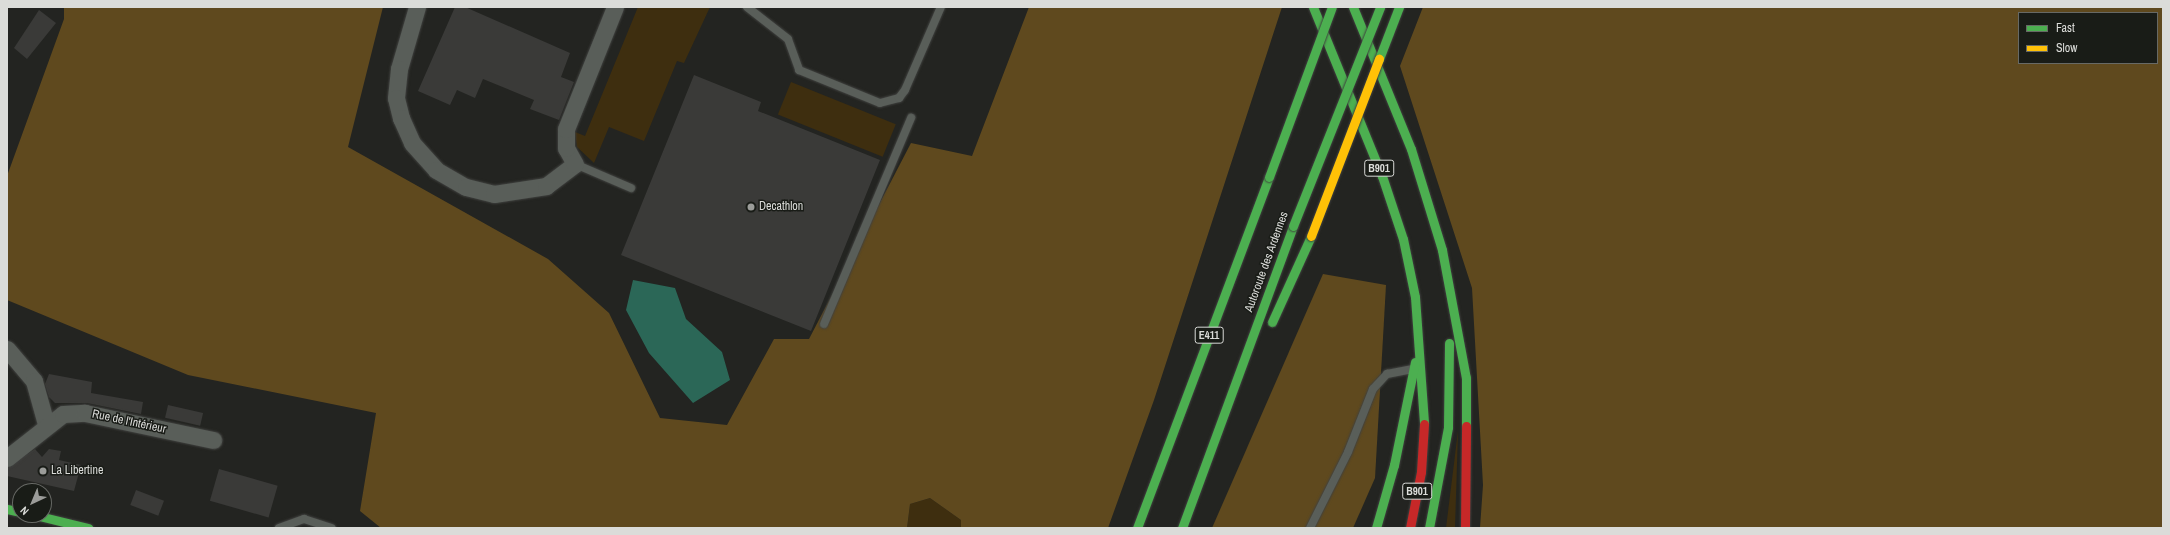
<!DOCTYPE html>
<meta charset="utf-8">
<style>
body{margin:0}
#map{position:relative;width:2170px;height:535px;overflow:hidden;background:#232421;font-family:"Archivo Narrow",sans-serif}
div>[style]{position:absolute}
.green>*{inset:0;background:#3e2e0f;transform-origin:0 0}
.forest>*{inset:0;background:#5f491e}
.water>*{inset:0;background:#2b6757}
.building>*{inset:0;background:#3a3a38;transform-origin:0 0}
.roads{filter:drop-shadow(0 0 1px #40413f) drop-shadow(0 0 1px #40413f)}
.lane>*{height:8px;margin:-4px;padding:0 4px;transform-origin:4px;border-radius:4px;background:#595e59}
.street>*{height:17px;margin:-8.5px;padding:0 8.5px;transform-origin:8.5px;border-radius:8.5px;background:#595e59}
.fast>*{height:9px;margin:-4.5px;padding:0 4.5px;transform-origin:4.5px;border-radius:4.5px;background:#4caf50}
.jam>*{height:9px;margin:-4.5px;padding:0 4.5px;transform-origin:4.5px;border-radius:4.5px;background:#c62828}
.bridges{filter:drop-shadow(0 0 1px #40413f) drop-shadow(0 0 1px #40413f)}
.fast-bridge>*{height:9px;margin:-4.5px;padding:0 4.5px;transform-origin:4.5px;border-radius:4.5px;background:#4caf50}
.slow-bridge>*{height:9px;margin:-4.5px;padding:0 4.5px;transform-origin:4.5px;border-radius:4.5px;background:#ffc107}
.dots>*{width:11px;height:11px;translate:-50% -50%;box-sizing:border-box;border:2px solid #191c17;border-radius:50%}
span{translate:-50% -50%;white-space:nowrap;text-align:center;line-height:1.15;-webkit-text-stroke:3px #191c17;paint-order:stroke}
.shield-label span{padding:1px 3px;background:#191c17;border:1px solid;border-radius:3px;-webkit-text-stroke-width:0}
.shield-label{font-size:11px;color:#dbdcd9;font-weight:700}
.poi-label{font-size:12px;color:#dbdcd9}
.left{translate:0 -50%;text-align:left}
.street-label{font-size:12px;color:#dbdcd9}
.frame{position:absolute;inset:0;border:8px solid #dbdcd9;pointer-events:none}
.legend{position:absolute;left:2018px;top:12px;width:140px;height:52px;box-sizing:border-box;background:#191c17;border:1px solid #676965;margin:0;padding:5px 7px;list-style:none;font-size:12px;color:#dbdcd9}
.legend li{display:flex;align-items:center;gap:8px;height:20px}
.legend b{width:20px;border:1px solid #676965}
.north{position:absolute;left:12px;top:483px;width:40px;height:40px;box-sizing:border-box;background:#191c17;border:1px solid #676965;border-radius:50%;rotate:224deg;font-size:11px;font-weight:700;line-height:16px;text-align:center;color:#dbdcd9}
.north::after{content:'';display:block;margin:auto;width:14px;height:18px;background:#9b9c99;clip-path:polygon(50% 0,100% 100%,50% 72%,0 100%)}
</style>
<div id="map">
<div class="green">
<div style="clip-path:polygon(638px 7px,710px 7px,684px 63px,677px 61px,644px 141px,609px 127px,594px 163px,577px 147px,575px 132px,585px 136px)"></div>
<div style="left:791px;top:82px;width:113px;height:35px;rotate:22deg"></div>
<div style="clip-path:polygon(1458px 431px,1455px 528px,1446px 528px)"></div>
<div style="clip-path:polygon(930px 498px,961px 520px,961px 528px,907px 528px,910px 504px)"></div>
</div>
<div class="forest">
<div style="clip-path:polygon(64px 7px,383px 7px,348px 147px,548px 259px,609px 313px,660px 418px,727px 425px,774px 339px,809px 339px,911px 143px,972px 156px,1029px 7px,1282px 7px,1154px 400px,1108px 528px,961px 528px,961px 520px,930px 498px,910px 504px,907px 528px,381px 528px,360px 511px,376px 413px,188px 375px,7px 300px,7px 176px,64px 19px)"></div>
<div style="clip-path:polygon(evenodd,1423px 7px,2163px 7px,2163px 528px,1480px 528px,1483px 485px,1472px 288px,1400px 66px,1423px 7px,2019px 13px,2157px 13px,2157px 63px,2019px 63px,2019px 13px)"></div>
<div style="clip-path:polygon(1323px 274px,1386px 285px,1375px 478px,1353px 528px,1212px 528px)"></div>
</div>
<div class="water">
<div style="clip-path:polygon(633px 280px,675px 288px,686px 319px,722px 352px,730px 380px,693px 403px,649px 353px,626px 310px)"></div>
</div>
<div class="building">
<div style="clip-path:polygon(455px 7px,465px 7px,570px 53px,561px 77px,574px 82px,559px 120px,530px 109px,534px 100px,483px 79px,475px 98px,457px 90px,450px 105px,418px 91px)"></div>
<div style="clip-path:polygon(39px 10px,56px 23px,27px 59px,14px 48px)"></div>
<div style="clip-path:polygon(694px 75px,761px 102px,758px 111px,880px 160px,811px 331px,621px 255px)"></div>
<div style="clip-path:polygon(49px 374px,92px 382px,91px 393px,143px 402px,141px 414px,87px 403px,55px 403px,49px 397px,45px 384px)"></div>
<div style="left:168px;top:405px;width:36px;height:13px;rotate:13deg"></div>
<div style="clip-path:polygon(35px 449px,42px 457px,49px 449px,61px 451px,59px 460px,81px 465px,74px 491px,7px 476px,7px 468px)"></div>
<div style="left:219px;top:469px;width:61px;height:33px;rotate:16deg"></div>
<div style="left:136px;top:490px;width:30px;height:16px;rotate:21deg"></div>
</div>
<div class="roads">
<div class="lane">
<div style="left:747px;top:7px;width:52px;rotate:38deg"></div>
<div style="left:788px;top:39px;width:33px;rotate:70deg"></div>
<div style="left:799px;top:70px;width:87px;rotate:22.2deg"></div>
<div style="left:880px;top:103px;width:20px;rotate:-15deg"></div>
<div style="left:899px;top:98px;width:10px;rotate:-53deg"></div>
<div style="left:905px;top:90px;width:90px;rotate:-66.6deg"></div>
<div style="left:575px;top:164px;width:61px;rotate:23.2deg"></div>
<div style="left:824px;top:324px;width:224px;rotate:-67.1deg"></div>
<div style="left:279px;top:528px;width:27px;rotate:-20deg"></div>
<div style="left:304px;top:519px;width:29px;rotate:18deg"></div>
<div style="left:1310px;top:528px;width:85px;rotate:-63.4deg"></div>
<div style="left:1348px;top:452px;width:68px;rotate:-68.4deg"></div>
<div style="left:1373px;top:389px;width:21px;rotate:-47deg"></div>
<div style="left:1387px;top:374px;width:25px;rotate:-11deg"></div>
</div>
<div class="street">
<div style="left:417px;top:7px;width:65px;rotate:106.2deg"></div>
<div style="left:399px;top:69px;width:29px;rotate:96deg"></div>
<div style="left:396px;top:98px;width:21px;rotate:76deg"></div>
<div style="left:401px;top:118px;width:27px;rotate:66deg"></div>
<div style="left:412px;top:143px;width:36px;rotate:48deg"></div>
<div style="left:436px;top:170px;width:34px;rotate:30deg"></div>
<div style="left:466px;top:187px;width:29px;rotate:14deg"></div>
<div style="left:494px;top:194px;width:53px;rotate:-8.7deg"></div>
<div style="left:546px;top:186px;width:36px;rotate:-37deg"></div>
<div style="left:575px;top:164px;width:18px;rotate:-119deg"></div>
<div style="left:566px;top:148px;width:19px;rotate:-90deg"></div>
<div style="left:566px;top:129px;width:131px;rotate:-68.1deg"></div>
<div style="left:7px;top:349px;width:42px;rotate:49.8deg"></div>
<div style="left:34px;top:381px;width:45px;rotate:74.4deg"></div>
<div style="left:7px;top:458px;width:71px;rotate:-38.2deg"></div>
<div style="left:63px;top:414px;width:22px;rotate:-3deg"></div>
<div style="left:85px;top:413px;width:131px;rotate:11.9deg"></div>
</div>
<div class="fast">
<div style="left:1313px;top:7px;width:183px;rotate:67.8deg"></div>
<div style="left:1382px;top:176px;width:66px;rotate:71.6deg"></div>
<div style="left:1403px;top:239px;width:59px;rotate:78.3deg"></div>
<div style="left:1415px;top:297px;width:127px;rotate:85.9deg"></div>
<div style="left:1353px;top:7px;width:153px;rotate:67.8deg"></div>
<div style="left:1411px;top:149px;width:106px;rotate:72.9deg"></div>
<div style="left:1442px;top:250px;width:130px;rotate:79.4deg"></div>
<div style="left:1466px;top:378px;width:48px;rotate:90deg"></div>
<div style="left:1272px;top:322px;width:94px;rotate:-65.6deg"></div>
<div style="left:7px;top:509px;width:13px;rotate:13deg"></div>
<div style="left:35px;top:515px;width:55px;rotate:13.8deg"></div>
<div style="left:1137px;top:528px;width:375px;rotate:-69.4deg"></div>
<div style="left:1182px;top:528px;width:322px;rotate:-69.8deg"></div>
<div style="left:1376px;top:528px;width:66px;rotate:-74.1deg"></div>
<div style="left:1394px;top:465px;width:105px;rotate:-78.5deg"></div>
<div style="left:1429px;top:528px;width:103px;rotate:-79.3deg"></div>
<div style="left:1448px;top:427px;width:84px;rotate:-89.3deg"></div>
</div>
<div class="jam">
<div style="left:1410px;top:528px;width:57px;rotate:-78.9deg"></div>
<div style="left:1421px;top:472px;width:48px;rotate:-86.4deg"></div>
<div style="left:1465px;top:528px;width:102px;rotate:-89.4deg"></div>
</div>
</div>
<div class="bridges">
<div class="fast-bridge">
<div style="left:1379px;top:59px;width:56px;rotate:-69deg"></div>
<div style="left:1269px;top:177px;width:181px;rotate:-69.7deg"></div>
<div style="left:1293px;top:226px;width:236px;rotate:-68.3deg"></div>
</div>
<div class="slow-bridge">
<div style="left:1311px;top:236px;width:190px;rotate:-69deg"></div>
</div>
</div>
<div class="dots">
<div style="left:751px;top:207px;background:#9b9c99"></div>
<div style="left:43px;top:471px;background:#9b9c99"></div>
</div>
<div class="shield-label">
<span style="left:1379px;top:168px">B901</span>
<span style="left:1209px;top:335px">E411</span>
<span style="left:1417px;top:491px">B901</span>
</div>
<div class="poi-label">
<span class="left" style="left:759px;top:207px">Decathlon</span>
<span class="left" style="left:51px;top:471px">La Libertine</span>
</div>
<div class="street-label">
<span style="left:1267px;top:262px;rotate:-70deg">Autoroute des Ardennes</span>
<span style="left:129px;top:422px;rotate:12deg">Rue de l'Intérieur</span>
</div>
<div class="frame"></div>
<ul class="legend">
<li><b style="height:5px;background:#4caf50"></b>Fast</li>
<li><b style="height:5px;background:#ffc107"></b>Slow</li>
</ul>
<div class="north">N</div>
</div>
